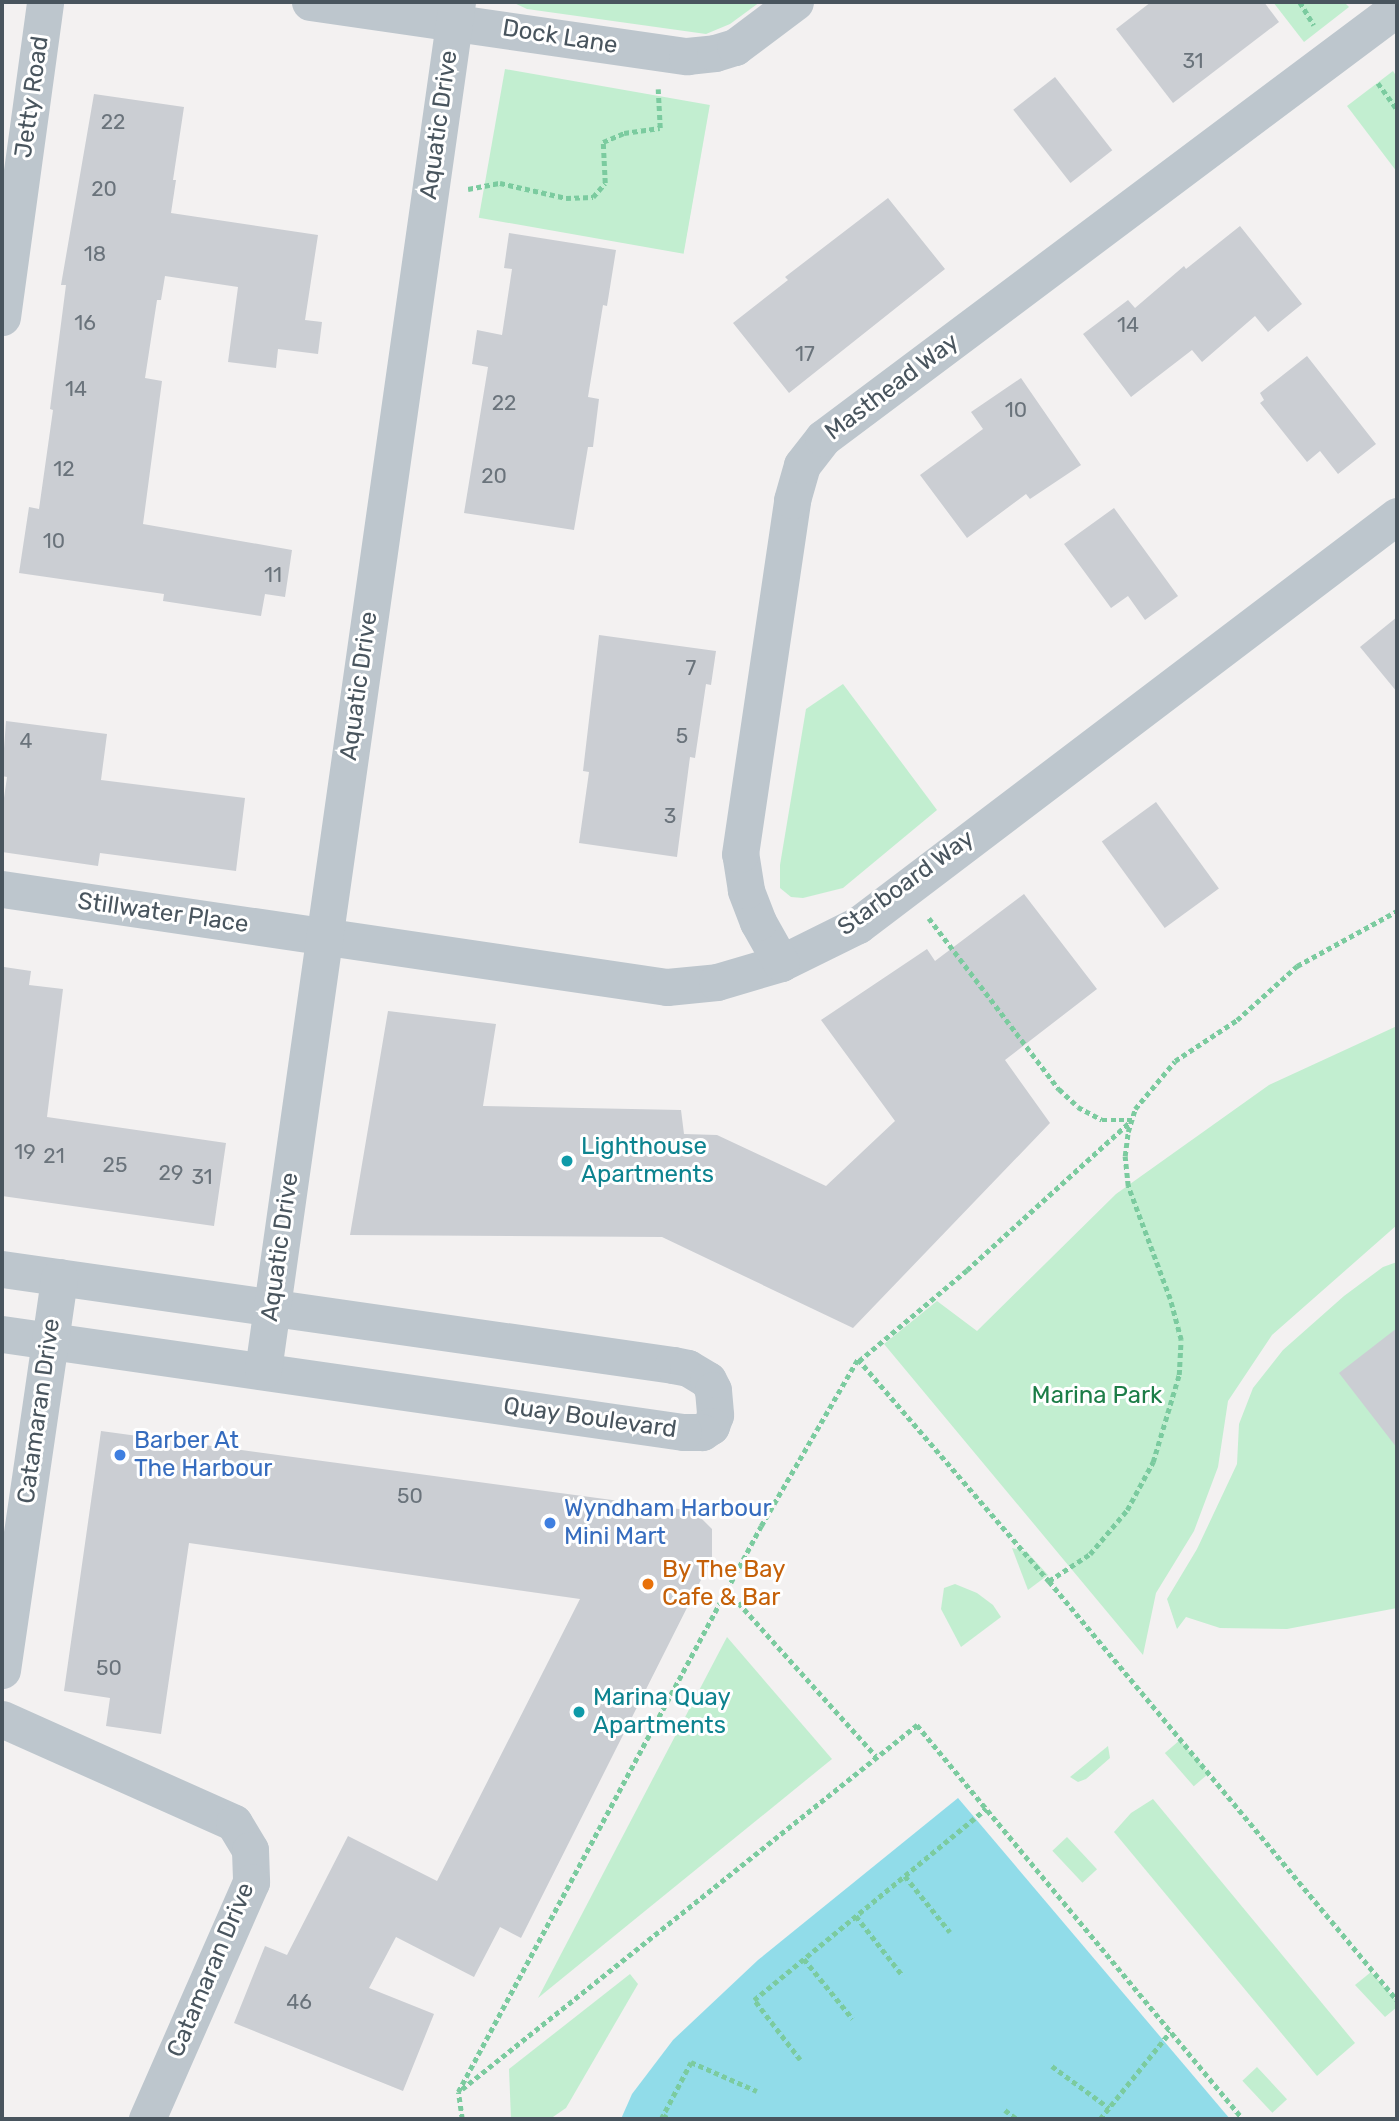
<!DOCTYPE html>
<style>
body{margin:0}
#map{position:relative;width:1399px;height:2121px;overflow:hidden;background:#f3f1f1;font-family:Rubik,sans-serif}
div>[style]{position:absolute}
.green>*{inset:0;background:#c2eed0;transform-origin:0 0}
.water>*{inset:0;background:#91dce9}
.building>*{inset:0;background:#cbced3;transform-origin:0 0}
.path>*{height:4.5px;margin-top:-2.25px;transform-origin:0;background:repeating-linear-gradient(90deg,#7bcb9f 0 5px,transparent 0 8.5px)}
.minor>*{height:37px;margin:-18.5px;padding:0 18.5px;transform-origin:18.5px;border-radius:18.5px;background:#bdc6cd}
.dots>*{width:19px;height:19px;translate:-50% -50%;box-sizing:border-box;border:4px solid #fff;border-radius:50%}
span{translate:-50% -50%;white-space:nowrap;text-align:center;line-height:1.15;-webkit-text-stroke:6px #fff;paint-order:stroke}
.number-label{font-size:21px;color:#6a737b}
.number-label span{-webkit-text-stroke-width:0}
.street-label{font-size:24px;color:#49555e}
.culture-label{font-size:24px;color:#0d838f}
.left{translate:0 -50%;text-align:left}
.park-label{font-size:24px;color:#1c7d47}
.shop-label{font-size:24px;color:#366cbe}
.food-label{font-size:24px;color:#c56008}
.frame{position:absolute;inset:0;border:4px solid #49555e;pointer-events:none}
</style>
<div id="map">
<div class="green">
<div style="clip-path:polygon(512px 2px,760px 2px,730px 24px,706px 34px,527px 9px)"></div>
<div style="clip-path:polygon(1273px 2px,1344px 2px,1349px 7px,1304px 42px)"></div>
<div style="left:505px;top:69px;width:208px;height:151px;rotate:10deg"></div>
<div style="clip-path:polygon(1393px 71px,1397px 77px,1397px 172px,1347px 106px)"></div>
<div style="clip-path:polygon(843px 684px,937px 810px,843px 888px,803px 898px,791px 897px,780px 888px,780px 865px,806px 709px)"></div>
<div style="clip-path:polygon(1397px 1026px,1397px 1225px,1272px 1335px,1228px 1401px,1218px 1467px,1194px 1531px,1156px 1593px,1143px 1655px,884px 1344px,937px 1301px,977px 1331px,1116px 1194px,1269px 1085px)"></div>
<div style="clip-path:polygon(1397px 1262px,1397px 1608px,1287px 1629px,1220px 1628px,1186px 1617px,1177px 1629px,1167px 1599px,1197px 1549px,1237px 1464px,1239px 1424px,1253px 1388px,1283px 1350px,1344px 1296px,1383px 1267px)"></div>
<div style="clip-path:polygon(1012px 1548px,1027px 1552px,1048px 1575px,1028px 1590px)"></div>
<div style="clip-path:polygon(955px 1584px,977px 1593px,993px 1605px,1001px 1617px,961px 1647px,941px 1609px,944px 1588px)"></div>
<div style="clip-path:polygon(727px 1637px,832px 1759px,538px 1998px)"></div>
<div style="left:1180px;top:1740px;width:44px;height:20px;rotate:49deg"></div>
<div style="clip-path:polygon(1108px 1746px,1110px 1758px,1086px 1779px,1078px 1782px,1070px 1777px)"></div>
<div style="clip-path:polygon(1153px 1799px,1355px 2043px,1317px 2076px,1114px 1832px,1131px 1813px)"></div>
<div style="left:1067px;top:1837px;width:44px;height:20px;rotate:47deg"></div>
<div style="clip-path:polygon(1371px 1972px,1397px 2001px,1397px 2007px,1385px 2017px,1355px 1985px)"></div>
<div style="clip-path:polygon(630px 1974px,638px 1984px,566px 2108px,550px 2119px,511px 2119px,509px 2069px)"></div>
<div style="left:1257px;top:2067px;width:44px;height:20px;rotate:47deg"></div>
</div>
<div class="water">
<div style="clip-path:polygon(958px 1798px,1230px 2119px,621px 2119px,632px 2094px,673px 2040px,758px 1960px)"></div>
</div>
<div class="building">
<div style="clip-path:polygon(1151px 2px,1264px 2px,1279px 22px,1173px 103px,1116px 29px)"></div>
<div style="left:1055px;top:77px;width:93px;height:53px;rotate:52deg"></div>
<div style="clip-path:polygon(94px 94px,184px 107px,173px 180px,176px 180px,171px 213px,318px 235px,305px 320px,322px 322px,318px 354px,278px 349px,276px 368px,228px 362px,238px 287px,165px 276px,161px 300px,157px 300px,145px 378px,162px 381px,143px 524px,292px 550px,285px 597px,265px 594px,261px 616px,163px 601px,164px 594px,19px 573px,29px 507px,39px 509px,53px 410px,50px 409px,66px 285px,61px 285px)"></div>
<div style="clip-path:polygon(888px 198px,945px 269px,789px 393px,733px 323px,788px 280px,785px 277px)"></div>
<div style="clip-path:polygon(1240px 226px,1302px 304px,1268px 332px,1255px 316px,1202px 362px,1192px 350px,1131px 397px,1083px 334px,1128px 300px,1135px 308px,1184px 266px,1186px 269px)"></div>
<div style="clip-path:polygon(509px 233px,616px 250px,607px 306px,603px 305px,588px 397px,599px 399px,593px 447px,588px 447px,574px 530px,464px 513px,488px 367px,472px 364px,477px 330px,502px 335px,512px 269px,504px 268px)"></div>
<div style="clip-path:polygon(1307px 356px,1376px 444px,1338px 474px,1320px 451px,1307px 462px,1260px 403px,1264px 400px,1260px 393px)"></div>
<div style="clip-path:polygon(1021px 378px,1081px 465px,1030px 499px,1026px 494px,967px 538px,920px 475px,983px 429px,971px 412px)"></div>
<div style="clip-path:polygon(1114px 508px,1178px 596px,1145px 620px,1128px 596px,1111px 608px,1064px 544px)"></div>
<div style="clip-path:polygon(1397px 617px,1397px 692px,1360px 647px)"></div>
<div style="clip-path:polygon(599px 635px,716px 651px,711px 685px,706px 684px,695px 758px,690px 757px,677px 857px,579px 843px,589px 772px,583px 771px)"></div>
<div style="clip-path:polygon(6px 721px,107px 734px,101px 780px,245px 798px,236px 871px,100px 853px,98px 866px,2px 852px,2px 812px,7px 777px,2px 776px)"></div>
<div style="left:1156px;top:802px;width:107px;height:67px;rotate:54deg"></div>
<div style="clip-path:polygon(1024px 894px,1097px 989px,1005px 1060px,1050px 1123px,853px 1328px,662px 1237px,350px 1235px,388px 1011px,496px 1024px,483px 1106px,681px 1110px,684px 1134px,717px 1135px,826px 1186px,895px 1121px,821px 1020px,927px 949px,935px 961px)"></div>
<div style="clip-path:polygon(4px 967px,31px 971px,29px 985px,63px 989px,47px 1117px,226px 1143px,214px 1226px,2px 1196px)"></div>
<div style="clip-path:polygon(1397px 1328px,1397px 1448px,1339px 1373px)"></div>
<div style="clip-path:polygon(101px 1431px,694px 1511px,712px 1529px,712px 1558px,521px 1938px,500px 1927px,474px 1977px,396px 1937px,369px 1988px,434px 2014px,403px 2091px,234px 2023px,265px 1946px,287px 1955px,348px 1836px,437px 1881px,580px 1599px,189px 1543px,161px 1734px,106px 1726px,110px 1698px,64px 1691px)"></div>
</div>
<div class="path">
<div style="left:1300px;top:2px;width:27px;rotate:59deg"></div>
<div style="left:1378px;top:83px;width:32px;rotate:54deg"></div>
<div style="left:468px;top:189px;width:33px;rotate:-11deg"></div>
<div style="left:500px;top:183px;width:68px;rotate:12.8deg"></div>
<div style="left:566px;top:198px;width:27px;rotate:-2deg"></div>
<div style="left:593px;top:197px;width:18px;rotate:-49deg"></div>
<div style="left:605px;top:183px;width:41px;rotate:-92.8deg"></div>
<div style="left:603px;top:142px;width:23px;rotate:-23deg"></div>
<div style="left:624px;top:133px;width:36px;rotate:-8deg"></div>
<div style="left:660px;top:128px;width:39px;rotate:-93deg"></div>
<div style="left:929px;top:918px;width:215px;rotate:52.8deg"></div>
<div style="left:1059px;top:1089px;width:26px;rotate:43deg"></div>
<div style="left:1078px;top:1107px;width:27px;rotate:28deg"></div>
<div style="left:1102px;top:1120px;width:30px"></div>
<div style="left:859px;top:1361px;width:141px;rotate:-40.1deg"></div>
<div style="left:967px;top:1270px;width:222px;rotate:-42.3deg"></div>
<div style="left:1049px;top:1581px;width:49px;rotate:-33.4deg"></div>
<div style="left:1090px;top:1554px;width:57px;rotate:-49.9deg"></div>
<div style="left:1127px;top:1510px;width:55px;rotate:-61.6deg"></div>
<div style="left:1153px;top:1462px;width:91px;rotate:-73.4deg"></div>
<div style="left:1179px;top:1375px;width:35px;rotate:-87deg"></div>
<div style="left:1181px;top:1340px;width:42px;rotate:-105deg"></div>
<div style="left:1170px;top:1299px;width:121px;rotate:-110.4deg"></div>
<div style="left:1128px;top:1186px;width:30px;rotate:-96deg"></div>
<div style="left:1125px;top:1156px;width:24px;rotate:-83deg"></div>
<div style="left:1128px;top:1132px;width:24px;rotate:-73deg"></div>
<div style="left:1135px;top:1109px;width:62px;rotate:-50.2deg"></div>
<div style="left:1175px;top:1061px;width:74px;rotate:-33.5deg"></div>
<div style="left:1237px;top:1020px;width:81px;rotate:-42deg"></div>
<div style="left:1297px;top:966px;width:114px;rotate:-28.8deg"></div>
<div style="left:727px;top:1590px;width:223px;rotate:48.1deg"></div>
<div style="left:905px;top:1876px;width:72px;rotate:51.2deg"></div>
<div style="left:856px;top:1916px;width:76px;rotate:51.9deg"></div>
<div style="left:804px;top:1959px;width:77px;rotate:50.8deg"></div>
<div style="left:800px;top:2060px;width:76px;rotate:-127.5deg"></div>
<div style="left:754px;top:2000px;width:301px;rotate:-39.5deg"></div>
<div style="left:1052px;top:2066px;width:71px;rotate:36.4deg"></div>
<div style="left:462px;top:2089px;width:583px;rotate:-38.66deg"></div>
<div style="left:917px;top:1725px;width:511px;rotate:50.4deg"></div>
<div style="left:1005px;top:2110px;width:15px;rotate:37deg"></div>
<div style="left:663px;top:2115px;width:7px;rotate:34deg"></div>
<div style="left:462px;top:2119px;width:27px;rotate:-98deg"></div>
<div style="left:458px;top:2092px;width:642px;rotate:-61.84deg"></div>
<div style="left:761px;top:1526px;width:193px;rotate:-59.9deg"></div>
<div style="left:858px;top:1359px;width:293px;rotate:49.3deg"></div>
<div style="left:1049px;top:1581px;width:545px;rotate:50.29deg"></div>
<div style="left:661px;top:2119px;width:64px;rotate:-62.2deg"></div>
<div style="left:691px;top:2062px;width:72px;rotate:23.7deg"></div>
<div style="left:1100px;top:2119px;width:112px;rotate:-51.2deg"></div>
</div>
<div class="minor">
<div style="left:310px;top:2px;width:381px;rotate:8.2deg"></div>
<div style="left:687px;top:56px;width:28px;rotate:-6deg"></div>
<div style="left:715px;top:53px;width:21px;rotate:-17deg"></div>
<div style="left:735px;top:47px;width:75px;rotate:-36.9deg"></div>
<div style="left:2px;top:317px;width:318px;rotate:-82.2deg"></div>
<div style="left:2px;top:889px;width:672px;rotate:8.38deg"></div>
<div style="left:667px;top:987px;width:50px;rotate:-5.7deg"></div>
<div style="left:717px;top:982px;width:67px;rotate:-16.5deg"></div>
<div style="left:781px;top:963px;width:86px;rotate:-26.3deg"></div>
<div style="left:858px;top:925px;width:677px;rotate:-37.19deg"></div>
<div style="left:781px;top:963px;width:47px;rotate:-119.3deg"></div>
<div style="left:758px;top:922px;width:34px;rotate:-111deg"></div>
<div style="left:746px;top:890px;width:36px;rotate:-99deg"></div>
<div style="left:740px;top:854px;width:358px;rotate:-81.6deg"></div>
<div style="left:792px;top:500px;width:36px;rotate:-74deg"></div>
<div style="left:802px;top:465px;width:34px;rotate:-52deg"></div>
<div style="left:823px;top:438px;width:717px;rotate:-36.84deg"></div>
<div style="left:2px;top:1269px;width:678px;rotate:8.14deg"></div>
<div style="left:673px;top:1365px;width:15px;rotate:11deg"></div>
<div style="left:688px;top:1368px;width:23px;rotate:31deg"></div>
<div style="left:708px;top:1380px;width:11px;rotate:63deg"></div>
<div style="left:713px;top:1390px;width:25px;rotate:85deg"></div>
<div style="left:715px;top:1415px;width:12px;rotate:110deg"></div>
<div style="left:711px;top:1426px;width:11px;rotate:146deg"></div>
<div style="left:702px;top:1432px;width:19px;rotate:180deg"></div>
<div style="left:683px;top:1432px;width:688px;rotate:-171.81deg"></div>
<div style="left:263px;top:1370px;width:1382px;rotate:-81.93deg"></div>
<div style="left:2px;top:1670px;width:397px;rotate:-81.7deg"></div>
<div style="left:2px;top:1719px;width:254px;rotate:24.1deg"></div>
<div style="left:234px;top:1823px;width:31px;rotate:59deg"></div>
<div style="left:250px;top:1850px;width:32px;rotate:88deg"></div>
<div style="left:251px;top:1882px;width:259px;rotate:113.7deg"></div>
</div>
<div class="dots">
<div style="left:567px;top:1161px;background:#0f9aa8"></div>
<div style="left:120px;top:1455px;background:#3f7fe0"></div>
<div style="left:550px;top:1523px;background:#3f7fe0"></div>
<div style="left:648px;top:1584px;background:#e8710a"></div>
<div style="left:579px;top:1712px;background:#0f9aa8"></div>
</div>
<div class="number-label">
<span style="left:1193px;top:61px">31</span>
<span style="left:113px;top:122px">22</span>
<span style="left:104px;top:189px">20</span>
<span style="left:95px;top:254px">18</span>
<span style="left:85px;top:323px">16</span>
<span style="left:1128px;top:325px">14</span>
<span style="left:805px;top:354px">17</span>
<span style="left:76px;top:389px">14</span>
<span style="left:504px;top:403px">22</span>
<span style="left:1016px;top:410px">10</span>
<span style="left:64px;top:469px">12</span>
<span style="left:494px;top:476px">20</span>
<span style="left:54px;top:541px">10</span>
<span style="left:273px;top:575px">11</span>
<span style="left:691px;top:668px">7</span>
<span style="left:682px;top:736px">5</span>
<span style="left:26px;top:741px">4</span>
<span style="left:670px;top:816px">3</span>
<span style="left:25px;top:1152px">19</span>
<span style="left:54px;top:1156px">21</span>
<span style="left:115px;top:1165px">25</span>
<span style="left:171px;top:1173px">29</span>
<span style="left:202px;top:1177px">31</span>
<span style="left:410px;top:1496px">50</span>
<span style="left:109px;top:1668px">50</span>
<span style="left:299px;top:2002px">46</span>
</div>
<div class="street-label">
<span style="left:560px;top:37px;rotate:9deg">Dock Lane</span>
<span style="left:32px;top:97px;rotate:-82deg">Jetty Road</span>
<span style="left:439px;top:125px;rotate:-82deg">Aquatic Drive</span>
<span style="left:892px;top:387px;rotate:-37deg">Masthead Way</span>
<span style="left:359px;top:686px;rotate:-82deg">Aquatic Drive</span>
<span style="left:906px;top:883px;rotate:-36deg">Starboard Way</span>
<span style="left:163px;top:913px;rotate:8deg">Stillwater Place</span>
<span style="left:280px;top:1247px;rotate:-82deg">Aquatic Drive</span>
<span style="left:39px;top:1411px;rotate:-82deg">Catamaran Drive</span>
<span style="left:590px;top:1418px;rotate:8deg">Quay Boulevard</span>
<span style="left:211px;top:1970px;rotate:-67deg">Catamaran Drive</span>
</div>
<div class="culture-label">
<span class="left" style="left:581px;top:1161px">Lighthouse<br>Apartments</span>
<span class="left" style="left:593px;top:1712px">Marina Quay<br>Apartments</span>
</div>
<div class="park-label">
<span style="left:1097px;top:1396px">Marina Park</span>
</div>
<div class="shop-label">
<span class="left" style="left:134px;top:1455px">Barber At<br>The Harbour</span>
<span class="left" style="left:564px;top:1523px">Wyndham Harbour<br>Mini Mart</span>
</div>
<div class="food-label">
<span class="left" style="left:662px;top:1584px">By The Bay<br>Cafe &amp; Bar</span>
</div>
<div class="frame"></div>
</div>
